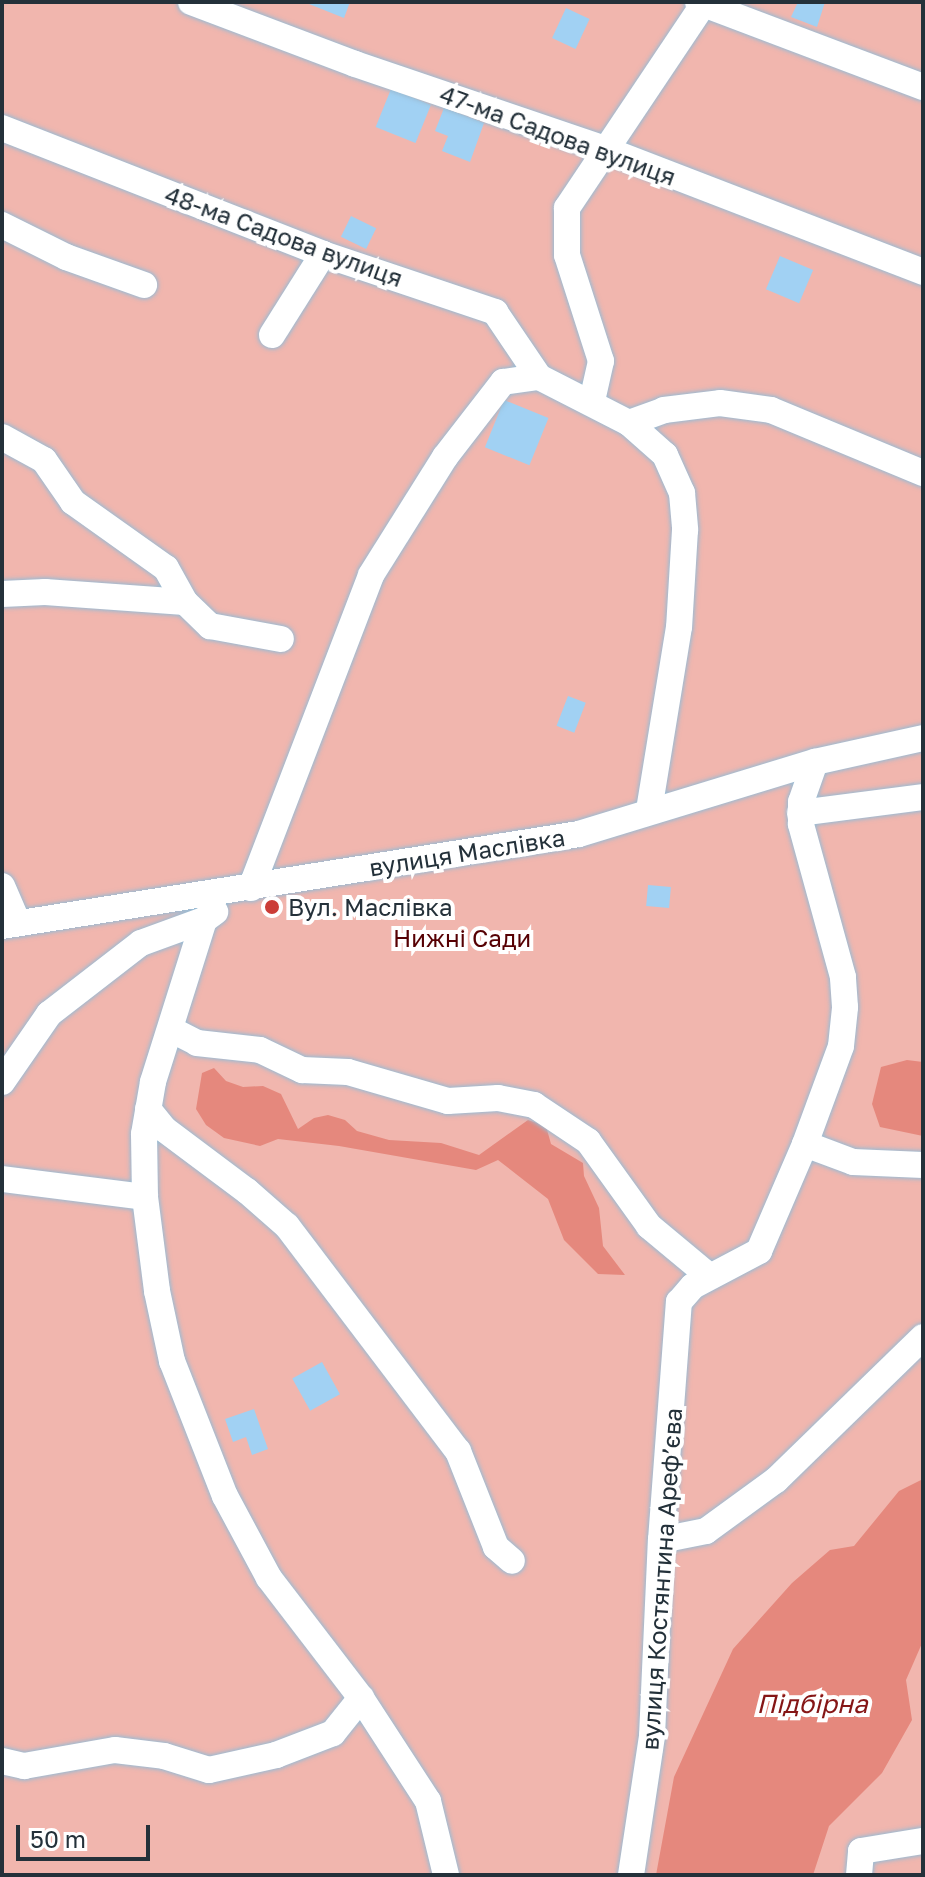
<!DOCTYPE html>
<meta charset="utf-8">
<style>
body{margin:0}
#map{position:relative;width:925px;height:1877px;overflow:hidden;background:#c2e4fd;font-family:"Golos Text",sans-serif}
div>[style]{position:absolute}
.green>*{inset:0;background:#f1b6ae;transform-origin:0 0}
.water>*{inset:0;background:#e5887d}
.building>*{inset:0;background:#a1d1f3;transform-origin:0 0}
.roads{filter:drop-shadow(0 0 2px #9abbd3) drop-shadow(0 0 2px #9abbd3)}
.minor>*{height:26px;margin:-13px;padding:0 13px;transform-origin:13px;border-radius:13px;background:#fff}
.dots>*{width:22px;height:22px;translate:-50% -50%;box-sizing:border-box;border:4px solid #fff;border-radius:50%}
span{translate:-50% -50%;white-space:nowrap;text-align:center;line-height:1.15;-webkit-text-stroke:8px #fff;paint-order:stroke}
.street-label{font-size:24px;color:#24313a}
.poi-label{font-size:24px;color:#24313a}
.left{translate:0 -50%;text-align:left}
.park-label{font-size:24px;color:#560003}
.water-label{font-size:26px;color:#851616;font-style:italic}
.frame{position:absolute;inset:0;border:4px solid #24313a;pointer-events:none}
.scale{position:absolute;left:16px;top:1825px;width:134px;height:36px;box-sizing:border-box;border:4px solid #24313a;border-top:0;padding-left:10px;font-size:24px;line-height:28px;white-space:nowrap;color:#24313a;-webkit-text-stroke:6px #fff;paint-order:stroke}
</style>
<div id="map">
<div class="green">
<div style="left:2px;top:2px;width:921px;height:1873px"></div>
</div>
<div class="water">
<div style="clip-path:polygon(907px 1060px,923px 1062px,923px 1136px,880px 1127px,872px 1104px,881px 1067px)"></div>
<div style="clip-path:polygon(214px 1068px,226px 1081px,243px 1087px,263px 1086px,281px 1094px,298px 1129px,314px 1118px,328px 1115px,345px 1120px,357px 1131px,389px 1140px,441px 1143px,479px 1155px,528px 1120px,546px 1126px,551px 1144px,583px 1163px,584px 1176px,599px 1208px,603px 1246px,625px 1275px,598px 1274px,564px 1240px,548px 1199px,498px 1160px,476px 1170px,339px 1146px,278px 1139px,260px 1146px,224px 1138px,206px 1125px,196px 1109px,202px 1073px)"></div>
<div style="clip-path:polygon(923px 1479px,923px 1641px,906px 1680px,912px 1720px,882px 1773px,829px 1826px,813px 1875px,656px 1875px,674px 1777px,733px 1649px,792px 1583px,830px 1550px,854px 1546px,899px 1491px)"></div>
</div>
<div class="building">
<div style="clip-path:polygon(304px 2px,350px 2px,344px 18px)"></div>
<div style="clip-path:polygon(798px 2px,825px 2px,817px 27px,791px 17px)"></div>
<div style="left:566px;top:8px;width:26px;height:33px;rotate:25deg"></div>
<div style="left:391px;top:89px;width:43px;height:41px;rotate:22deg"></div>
<div style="clip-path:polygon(444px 108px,484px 123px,470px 162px,442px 151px,448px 136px,435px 131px)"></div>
<div style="left:351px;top:216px;width:28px;height:23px;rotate:26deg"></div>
<div style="left:780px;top:256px;width:36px;height:36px;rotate:23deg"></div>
<div style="left:504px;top:400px;width:48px;height:51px;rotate:22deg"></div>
<div style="left:568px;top:696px;width:19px;height:32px;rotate:21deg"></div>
<div style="left:648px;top:885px;width:23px;height:21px;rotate:5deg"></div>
<div style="left:322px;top:1362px;width:37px;height:34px;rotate:61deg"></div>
<div style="clip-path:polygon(254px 1409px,268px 1449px,252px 1455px,246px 1437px,233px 1442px,225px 1419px)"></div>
</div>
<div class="roads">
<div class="minor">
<div style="left:191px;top:2px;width:175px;rotate:20.7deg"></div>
<div style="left:355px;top:64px;width:266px;rotate:18.8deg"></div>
<div style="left:607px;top:150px;width:339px;rotate:21.1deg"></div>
<div style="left:698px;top:2px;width:241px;rotate:20.7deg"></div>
<div style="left:2px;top:128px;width:345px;rotate:21.4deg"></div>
<div style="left:323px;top:254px;width:182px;rotate:18.6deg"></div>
<div style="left:495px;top:312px;width:78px;rotate:55.9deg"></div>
<div style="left:2px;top:225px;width:72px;rotate:26.6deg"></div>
<div style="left:66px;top:257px;width:83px;rotate:19.7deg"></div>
<div style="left:272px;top:335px;width:96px;rotate:-57.8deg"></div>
<div style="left:592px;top:401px;width:41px;rotate:-77.3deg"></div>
<div style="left:601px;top:361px;width:111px;rotate:-107.8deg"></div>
<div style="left:567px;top:255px;width:47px;rotate:-90deg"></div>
<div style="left:567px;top:208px;width:248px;rotate:-56.2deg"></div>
<div style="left:629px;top:423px;width:37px;rotate:-20deg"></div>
<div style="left:664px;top:410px;width:56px;rotate:-7.1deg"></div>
<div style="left:720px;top:403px;width:51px;rotate:7.8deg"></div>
<div style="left:771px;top:410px;width:165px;rotate:22.5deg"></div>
<div style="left:2px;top:437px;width:48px;rotate:28.7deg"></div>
<div style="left:44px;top:460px;width:51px;rotate:55.4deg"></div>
<div style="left:73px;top:502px;width:114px;rotate:35.4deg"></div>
<div style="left:166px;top:568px;width:39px;rotate:61deg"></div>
<div style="left:2px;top:594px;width:43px;rotate:-2.7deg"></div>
<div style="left:45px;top:592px;width:140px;rotate:4.1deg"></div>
<div style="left:185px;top:602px;width:35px;rotate:44deg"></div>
<div style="left:210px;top:626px;width:72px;rotate:10.4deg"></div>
<div style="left:800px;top:813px;width:124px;rotate:-7.4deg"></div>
<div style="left:2px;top:886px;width:40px;rotate:66.6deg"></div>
<div style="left:251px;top:888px;width:335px;rotate:-69deg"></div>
<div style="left:371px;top:575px;width:139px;rotate:-57.9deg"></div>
<div style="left:445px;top:457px;width:95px;rotate:-52.3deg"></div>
<div style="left:503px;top:382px;width:36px;rotate:-8deg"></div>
<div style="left:539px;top:377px;width:101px;rotate:27.1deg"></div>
<div style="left:629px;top:423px;width:48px;rotate:41.6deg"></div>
<div style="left:665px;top:455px;width:42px;rotate:65.9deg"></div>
<div style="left:682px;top:493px;width:37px;rotate:85deg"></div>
<div style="left:685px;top:530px;width:97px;rotate:93.5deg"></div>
<div style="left:679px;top:627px;width:185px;rotate:99.3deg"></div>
<div style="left:204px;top:920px;width:170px;rotate:107.5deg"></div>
<div style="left:153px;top:1082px;width:53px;rotate:99.8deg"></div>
<div style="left:144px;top:1134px;width:63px;rotate:89.1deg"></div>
<div style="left:145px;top:1197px;width:95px;rotate:82.7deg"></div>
<div style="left:157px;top:1291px;width:72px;rotate:77.9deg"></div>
<div style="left:172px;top:1361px;width:145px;rotate:68.6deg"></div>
<div style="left:225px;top:1496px;width:93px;rotate:61.8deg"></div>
<div style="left:269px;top:1578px;width:151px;rotate:52.5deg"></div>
<div style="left:361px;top:1698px;width:123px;rotate:57deg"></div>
<div style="left:428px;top:1801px;width:76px;rotate:76.3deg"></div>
<div style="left:2px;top:926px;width:584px;rotate:-9.06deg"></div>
<div style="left:579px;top:834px;width:247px;rotate:-17deg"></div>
<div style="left:815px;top:762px;width:111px;rotate:-12.5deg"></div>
<div style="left:172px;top:1030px;width:28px;rotate:27deg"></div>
<div style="left:197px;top:1043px;width:63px;rotate:6.3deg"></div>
<div style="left:260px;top:1050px;width:47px;rotate:25.5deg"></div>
<div style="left:302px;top:1070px;width:46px;rotate:2.5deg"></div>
<div style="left:348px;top:1072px;width:104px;rotate:16.2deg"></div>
<div style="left:448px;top:1101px;width:50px;rotate:-3.4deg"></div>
<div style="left:498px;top:1098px;width:37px;rotate:11deg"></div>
<div style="left:534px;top:1105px;width:65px;rotate:33.7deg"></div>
<div style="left:588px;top:1141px;width:105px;rotate:54.3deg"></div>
<div style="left:649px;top:1226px;width:78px;rotate:39.8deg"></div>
<div style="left:2px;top:1082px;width:83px;rotate:-55.3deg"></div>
<div style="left:49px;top:1014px;width:116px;rotate:-37.7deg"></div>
<div style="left:141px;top:943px;width:67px;rotate:-20.1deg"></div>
<div style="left:204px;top:920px;width:14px;rotate:-36deg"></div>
<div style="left:148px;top:1109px;width:26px;rotate:51deg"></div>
<div style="left:164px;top:1129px;width:104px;rotate:36.8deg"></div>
<div style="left:247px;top:1191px;width:53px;rotate:41.2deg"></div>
<div style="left:287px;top:1226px;width:283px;rotate:52.8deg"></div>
<div style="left:458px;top:1451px;width:103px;rotate:68.4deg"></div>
<div style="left:496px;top:1547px;width:21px;rotate:41deg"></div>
<div style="left:805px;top:1144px;width:51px;rotate:20.6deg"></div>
<div style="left:853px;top:1162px;width:70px;rotate:2.5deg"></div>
<div style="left:2px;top:1179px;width:144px;rotate:7.2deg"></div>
<div style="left:661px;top:1540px;width:46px;rotate:-11.3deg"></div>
<div style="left:706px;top:1531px;width:87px;rotate:-36.1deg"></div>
<div style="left:776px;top:1480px;width:205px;rotate:-44.2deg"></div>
<div style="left:2px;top:1761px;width:23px;rotate:13deg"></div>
<div style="left:24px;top:1766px;width:92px;rotate:-10deg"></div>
<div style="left:115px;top:1750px;width:49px;rotate:7deg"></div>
<div style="left:164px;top:1756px;width:47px;rotate:17.3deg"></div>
<div style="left:209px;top:1770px;width:69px;rotate:-12.6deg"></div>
<div style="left:276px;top:1755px;width:61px;rotate:-21.1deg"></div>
<div style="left:333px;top:1733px;width:45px;rotate:-51.3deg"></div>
<div style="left:631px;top:1875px;width:141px;rotate:-81.4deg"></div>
<div style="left:652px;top:1736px;width:196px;rotate:-87.4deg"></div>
<div style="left:661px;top:1540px;width:239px;rotate:-85.7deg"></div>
<div style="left:679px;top:1302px;width:21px;rotate:-49deg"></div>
<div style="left:693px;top:1286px;width:75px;rotate:-27.9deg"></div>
<div style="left:759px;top:1251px;width:116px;rotate:-66.7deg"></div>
<div style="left:805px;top:1144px;width:104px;rotate:-69.8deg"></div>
<div style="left:841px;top:1046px;width:39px;rotate:-84deg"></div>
<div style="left:845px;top:1007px;width:30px;rotate:-94deg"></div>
<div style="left:843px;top:977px;width:159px;rotate:-105.4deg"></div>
<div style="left:801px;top:824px;width:22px;rotate:-90deg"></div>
<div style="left:801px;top:802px;width:42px;rotate:-70.7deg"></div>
<div style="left:859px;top:1875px;width:24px;rotate:-85deg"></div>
<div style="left:861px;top:1851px;width:63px;rotate:-9.2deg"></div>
</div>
</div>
<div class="dots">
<div style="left:272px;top:907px;background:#cb3d37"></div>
</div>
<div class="street-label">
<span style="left:558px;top:135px;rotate:20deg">47-ма Садова вулиця</span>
<span style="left:284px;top:236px;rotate:20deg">48-ма Садова вулиця</span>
<span style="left:467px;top:852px;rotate:-9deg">вулиця Маслівка</span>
<span style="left:661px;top:1579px;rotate:-86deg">вулиця Костянтина Арефʼєва</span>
</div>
<div class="poi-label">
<span class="left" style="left:288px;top:907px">Вул. Маслівка</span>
</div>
<div class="park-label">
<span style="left:462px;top:938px">Нижні Сади</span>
</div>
<div class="water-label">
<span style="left:812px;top:1704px">Підбірна</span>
</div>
<div class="frame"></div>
<div class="scale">50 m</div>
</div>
